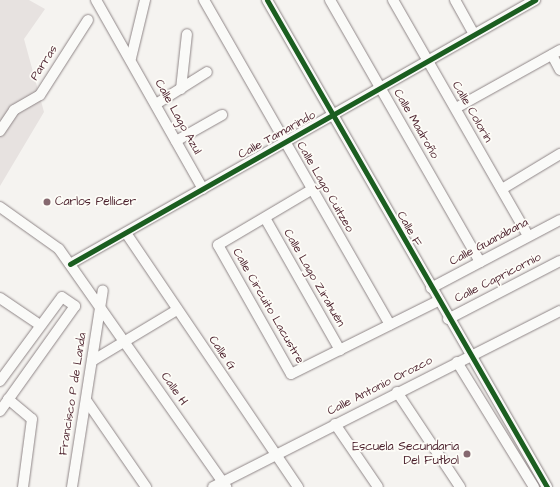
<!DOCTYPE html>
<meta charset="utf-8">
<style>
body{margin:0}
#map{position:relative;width:560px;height:487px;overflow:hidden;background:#f5f3f0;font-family:"Architects Daughter",sans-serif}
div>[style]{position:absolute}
.green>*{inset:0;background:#e7e2e0}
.roads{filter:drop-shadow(0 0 1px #8f8687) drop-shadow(0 0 1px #8f8687)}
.minor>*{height:10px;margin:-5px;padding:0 5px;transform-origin:5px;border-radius:5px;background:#fafaf8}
.cycleway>*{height:5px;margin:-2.5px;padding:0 2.5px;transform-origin:2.5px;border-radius:2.5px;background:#1b5e20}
.dots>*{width:11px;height:11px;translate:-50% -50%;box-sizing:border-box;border:2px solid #fdfcf7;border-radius:50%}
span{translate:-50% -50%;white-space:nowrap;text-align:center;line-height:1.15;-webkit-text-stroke:3.5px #fdfcf7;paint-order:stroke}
.street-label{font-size:12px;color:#4a1f2b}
.poi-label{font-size:12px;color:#4a1f2b}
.left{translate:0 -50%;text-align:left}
.right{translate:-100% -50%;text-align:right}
</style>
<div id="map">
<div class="green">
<div style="clip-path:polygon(0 0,29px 0,45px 9px,24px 39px,44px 112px,0 186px)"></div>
</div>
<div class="roads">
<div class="minor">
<div style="left:96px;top:0;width:217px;rotate:60.5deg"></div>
<div style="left:204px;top:0;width:374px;rotate:60.2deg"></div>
<div style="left:267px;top:0;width:562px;rotate:60.1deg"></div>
<div style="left:330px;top:0;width:302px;rotate:60.2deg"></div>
<div style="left:393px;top:0;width:272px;rotate:60.2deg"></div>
<div style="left:455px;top:0;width:39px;rotate:61deg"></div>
<div style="left:552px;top:55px;width:17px;rotate:62deg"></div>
<div style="left:131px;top:58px;width:60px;rotate:-76.4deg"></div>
<div style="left:181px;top:89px;width:55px;rotate:-83.8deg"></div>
<div style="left:156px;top:104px;width:60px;rotate:-32.1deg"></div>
<div style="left:456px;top:108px;width:119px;rotate:-29.1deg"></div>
<div style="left:0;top:131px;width:25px;rotate:-56deg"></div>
<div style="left:14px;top:110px;width:30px;rotate:-30deg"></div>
<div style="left:40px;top:95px;width:89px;rotate:-57.4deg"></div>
<div style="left:176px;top:141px;width:53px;rotate:-29.5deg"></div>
<div style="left:502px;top:189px;width:68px;rotate:-31.1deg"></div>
<div style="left:311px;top:190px;width:108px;rotate:149.4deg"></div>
<div style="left:218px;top:245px;width:148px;rotate:60.5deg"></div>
<div style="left:291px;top:374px;width:164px;rotate:-26.4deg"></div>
<div style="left:0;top:207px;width:72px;rotate:35.4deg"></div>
<div style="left:59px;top:249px;width:291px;rotate:54.9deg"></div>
<div style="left:265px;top:218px;width:152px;rotate:60.4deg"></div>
<div style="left:126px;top:233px;width:307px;rotate:55.9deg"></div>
<div style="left:70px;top:264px;width:535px;rotate:-29.59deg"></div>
<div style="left:431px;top:288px;width:146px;rotate:-27.8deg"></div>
<div style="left:0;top:298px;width:48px;rotate:34deg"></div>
<div style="left:448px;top:319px;width:126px;rotate:-27.4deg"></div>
<div style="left:92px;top:361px;width:99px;rotate:-31deg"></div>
<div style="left:457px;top:362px;width:147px;rotate:58.4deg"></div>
<div style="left:0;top:381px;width:104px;rotate:-53.6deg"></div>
<div style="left:62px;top:297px;width:16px;rotate:35deg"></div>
<div style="left:75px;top:306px;width:129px;rotate:125.5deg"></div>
<div style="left:397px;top:392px;width:114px;rotate:56.4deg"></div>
<div style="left:8px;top:399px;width:31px;rotate:40deg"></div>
<div style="left:32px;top:419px;width:69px;rotate:97.5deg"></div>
<div style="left:86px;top:400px;width:106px;rotate:55.4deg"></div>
<div style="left:335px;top:424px;width:76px;rotate:55.7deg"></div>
<div style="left:72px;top:487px;width:199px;rotate:-81.1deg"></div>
<div style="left:213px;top:487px;width:389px;rotate:-26.9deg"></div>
</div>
</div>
<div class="cycleway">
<div style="left:267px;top:0;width:562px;rotate:60.1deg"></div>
<div style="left:70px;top:264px;width:535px;rotate:-29.59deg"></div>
</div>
<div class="dots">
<div style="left:47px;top:202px;background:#866970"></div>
<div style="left:467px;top:454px;background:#866970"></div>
</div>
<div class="street-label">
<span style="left:44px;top:63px;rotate:-57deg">Parras</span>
<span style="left:472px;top:112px;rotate:60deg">Calle Colorín</span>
<span style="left:178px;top:117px;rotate:61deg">Calle Lago Azul</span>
<span style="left:416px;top:124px;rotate:60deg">Calle Madroño</span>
<span style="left:277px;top:135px;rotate:-29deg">Calle Tamarindo</span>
<span style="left:325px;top:187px;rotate:60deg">Calle Lago Cuitzeo</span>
<span style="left:409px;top:229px;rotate:61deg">Calle F</span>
<span style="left:489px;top:242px;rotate:-28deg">Calle Guanábana</span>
<span style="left:314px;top:278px;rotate:60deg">Calle Lago Zirahuén</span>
<span style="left:498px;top:278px;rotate:-27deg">Calle Capricornio</span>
<span style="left:268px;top:306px;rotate:60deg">Calle Circuito Lacustre</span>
<span style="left:222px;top:353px;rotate:56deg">Calle G</span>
<span style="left:380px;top:386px;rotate:-27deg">Calle Antonio Orozco</span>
<span style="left:174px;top:389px;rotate:56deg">Calle H</span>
<span style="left:73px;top:394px;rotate:-81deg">Francisco P de Landa</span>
</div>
<div class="poi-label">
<span class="left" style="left:55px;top:202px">Carlos Pellicer</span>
<span class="right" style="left:459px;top:454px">Escuela Secundaria<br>Del Futbol</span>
</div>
</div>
